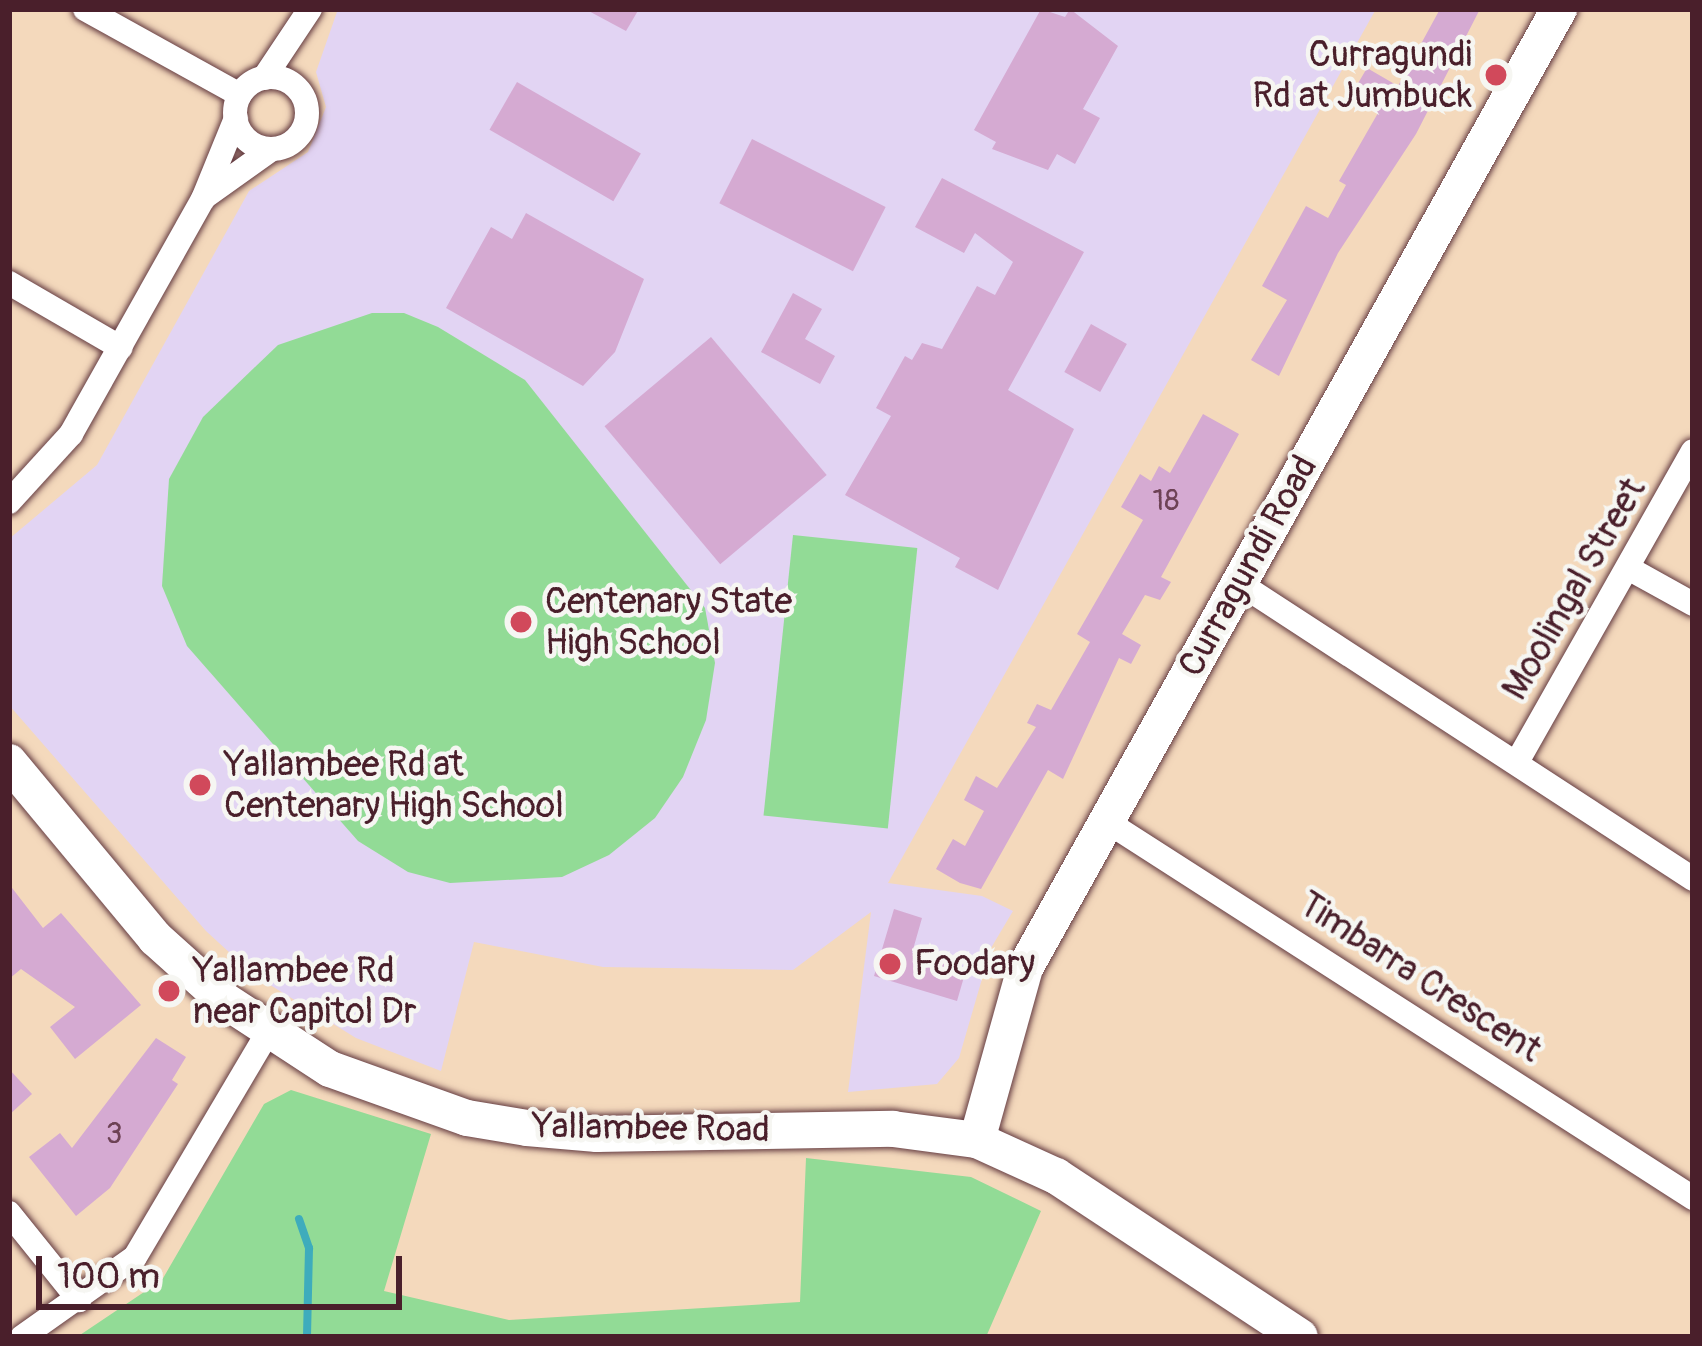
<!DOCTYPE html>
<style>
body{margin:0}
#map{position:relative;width:1702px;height:1346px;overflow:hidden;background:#f4d9bc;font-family:Pangolin,sans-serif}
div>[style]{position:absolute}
.built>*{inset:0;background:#e2d4f3}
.green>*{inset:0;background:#92db96;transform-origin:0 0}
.stream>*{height:8px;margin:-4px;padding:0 4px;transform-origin:4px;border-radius:4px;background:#3eacbc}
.building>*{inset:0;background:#d5aad2;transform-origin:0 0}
.roads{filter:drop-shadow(0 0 3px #643b41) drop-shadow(0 0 3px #643b41)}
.street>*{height:24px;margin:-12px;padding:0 12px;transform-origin:12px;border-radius:12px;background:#fff}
.street>.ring{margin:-12px;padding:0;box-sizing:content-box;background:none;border:24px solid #fff;border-radius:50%}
.secondary>*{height:36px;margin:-18px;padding:0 18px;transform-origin:18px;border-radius:18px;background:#fff}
.dots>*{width:33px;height:33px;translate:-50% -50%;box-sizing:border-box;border:6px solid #f6f6f2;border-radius:50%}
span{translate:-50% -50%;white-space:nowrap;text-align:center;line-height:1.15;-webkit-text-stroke:9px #f6f6f2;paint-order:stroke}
.number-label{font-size:30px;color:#6d4255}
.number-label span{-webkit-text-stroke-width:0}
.poi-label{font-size:36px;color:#4a1f2b}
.right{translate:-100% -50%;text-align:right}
.left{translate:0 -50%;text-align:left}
.street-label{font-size:36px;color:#4a1f2b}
.frame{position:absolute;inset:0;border:12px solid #4a1f2b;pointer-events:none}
.scale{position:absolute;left:36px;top:1256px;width:366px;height:54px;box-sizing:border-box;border:6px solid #4a1f2b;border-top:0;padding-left:15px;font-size:36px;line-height:42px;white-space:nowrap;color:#4a1f2b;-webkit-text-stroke:9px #f6f6f2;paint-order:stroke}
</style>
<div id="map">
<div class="built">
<div style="clip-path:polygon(338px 9px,1376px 9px,888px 883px,982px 896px,1013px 911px,991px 948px,959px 1058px,937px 1084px,848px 1092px,871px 912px,793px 970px,603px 967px,474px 942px,441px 1071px,356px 1038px,254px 975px,206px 931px,9px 705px,9px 539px,97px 465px,249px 191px,308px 152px,326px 107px,316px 72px)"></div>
</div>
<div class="green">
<div style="clip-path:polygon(372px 313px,404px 313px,438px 327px,525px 380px,705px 608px,715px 663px,706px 720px,683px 777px,655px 818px,609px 855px,562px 877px,450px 883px,408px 872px,358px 841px,187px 646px,162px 586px,169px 479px,203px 417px,278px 345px)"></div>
<div style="left:793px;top:535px;width:125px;height:282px;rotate:6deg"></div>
<div style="clip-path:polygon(291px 1090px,431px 1134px,384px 1291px,509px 1320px,800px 1302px,806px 1158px,971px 1177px,1041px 1211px,986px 1337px,77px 1337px,162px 1280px,264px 1104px)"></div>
</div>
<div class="stream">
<div style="left:299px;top:1219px;width:31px;rotate:71deg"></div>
<div style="left:309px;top:1248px;width:89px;rotate:91.3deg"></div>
</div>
<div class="building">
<div style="clip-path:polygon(585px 9px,639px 9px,626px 31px)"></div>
<div style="clip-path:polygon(1041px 9px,1065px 17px,1070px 9px,1118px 46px,1083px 109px,1100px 118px,1075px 164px,1057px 154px,1048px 170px,992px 149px,996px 142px,974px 130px)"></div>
<div style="clip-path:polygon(1440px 9px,1480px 9px,1416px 134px,1338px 253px,1279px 376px,1251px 360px,1287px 300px,1262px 286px,1306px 206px,1328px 218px,1346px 185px,1339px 181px,1378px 113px,1350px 97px,1367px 68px,1398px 86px)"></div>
<div style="left:517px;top:82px;width:143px;height:55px;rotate:30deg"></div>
<div style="left:752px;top:139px;width:150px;height:72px;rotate:27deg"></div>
<div style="clip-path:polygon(942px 178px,1084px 252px,1008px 390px,1074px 429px,998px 590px,955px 567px,960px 558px,845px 495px,891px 416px,876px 408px,905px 356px,912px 360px,922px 343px,942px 349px,977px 286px,995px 295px,1013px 262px,975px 233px,964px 253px,915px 227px)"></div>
<div style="clip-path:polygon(526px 213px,644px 279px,615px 352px,583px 386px,446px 308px,491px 227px,512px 239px)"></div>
<div style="clip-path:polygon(793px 293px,822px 309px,805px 339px,835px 356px,820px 384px,761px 352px)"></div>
<div style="left:1091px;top:324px;width:41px;height:55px;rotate:29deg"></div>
<div style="left:711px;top:337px;width:180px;height:139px;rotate:50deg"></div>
<div style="clip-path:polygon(1203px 414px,1239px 434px,1161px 577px,1171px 582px,1160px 600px,1145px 595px,1122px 634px,1141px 645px,1131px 664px,1119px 658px,1063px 779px,1048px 770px,981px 889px,960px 883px,936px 869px,953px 839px,965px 846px,984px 811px,964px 800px,976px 776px,997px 788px,1036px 727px,1027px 723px,1037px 704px,1051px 710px,1090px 642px,1077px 634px,1143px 520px,1121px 507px,1140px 474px,1151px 481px,1159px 466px,1170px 473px)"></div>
<div style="clip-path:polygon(9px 884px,43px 928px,61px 913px,141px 1005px,75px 1059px,50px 1027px,75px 1007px,21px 969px,9px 979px)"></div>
<div style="clip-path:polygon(894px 909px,922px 918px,912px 953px,966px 970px,957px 1001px,874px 976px)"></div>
<div style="clip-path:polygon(156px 1038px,186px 1057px,172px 1080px,178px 1084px,110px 1188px,76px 1216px,29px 1157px,60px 1133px,72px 1148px)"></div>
<div style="clip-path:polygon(9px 1069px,32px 1094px,9px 1115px)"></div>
</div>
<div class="roads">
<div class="street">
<div style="left:85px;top:9px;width:177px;rotate:29deg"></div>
<div class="ring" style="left:235px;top:77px;width:48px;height:48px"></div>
<div style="left:264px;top:78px;width:83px;rotate:-56.3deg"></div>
<div style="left:206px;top:196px;width:81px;rotate:-35.5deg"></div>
<div style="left:9px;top:283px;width:129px;rotate:30.1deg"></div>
<div style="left:9px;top:502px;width:92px;rotate:-47.6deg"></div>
<div style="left:71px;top:434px;width:270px;rotate:-60.7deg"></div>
<div style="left:203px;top:199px;width:87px;rotate:-67.8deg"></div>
<div style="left:1628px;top:568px;width:74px;rotate:29deg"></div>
<div style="left:1239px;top:583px;width:542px;rotate:33.1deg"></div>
<div style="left:1517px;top:762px;width:357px;rotate:-60.5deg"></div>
<div style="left:1106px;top:821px;width:698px;rotate:32.71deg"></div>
<div style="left:9px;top:1213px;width:112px;rotate:51.2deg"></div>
<div style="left:22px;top:1337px;width:138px;rotate:-35.3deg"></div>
<div style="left:135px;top:1257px;width:261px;rotate:-59.4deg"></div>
</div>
<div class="secondary">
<div style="left:9px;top:762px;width:229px;rotate:50.3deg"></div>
<div style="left:155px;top:938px;width:93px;rotate:41.9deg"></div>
<div style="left:224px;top:1000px;width:126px;rotate:33.1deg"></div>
<div style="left:330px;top:1069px;width:145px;rotate:19.7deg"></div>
<div style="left:467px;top:1118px;width:61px;rotate:9.5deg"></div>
<div style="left:527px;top:1128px;width:70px;rotate:4.9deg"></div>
<div style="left:597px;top:1134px;width:296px;rotate:-1deg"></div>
<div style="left:893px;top:1129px;width:85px;rotate:7.5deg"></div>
<div style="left:977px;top:1140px;width:87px;rotate:24.5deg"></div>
<div style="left:1056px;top:1176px;width:292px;rotate:33.4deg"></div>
<div style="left:977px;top:1140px;width:179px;rotate:-74.4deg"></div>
<div style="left:1025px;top:968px;width:1098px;rotate:-60.89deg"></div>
</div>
</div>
<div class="dots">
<div style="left:1496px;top:75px;background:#d1495b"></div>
<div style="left:521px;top:622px;background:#d1495b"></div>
<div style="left:200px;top:785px;background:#d1495b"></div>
<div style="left:890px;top:964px;background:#d1495b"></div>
<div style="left:169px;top:991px;background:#d1495b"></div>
</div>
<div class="number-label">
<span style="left:1166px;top:501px">18</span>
<span style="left:114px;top:1134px">3</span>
</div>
<div class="poi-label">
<span class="right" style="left:1472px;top:75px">Curragundi<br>Rd at Jumbuck</span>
<span class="left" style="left:545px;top:622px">Centenary State<br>High School</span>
<span class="left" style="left:224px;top:785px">Yallambee Rd at<br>Centenary High School</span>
<span class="left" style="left:914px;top:964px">Foodary</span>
<span class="left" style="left:193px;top:991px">Yallambee Rd<br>near Capitol Dr</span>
</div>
<div class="street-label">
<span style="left:1248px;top:566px;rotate:-61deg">Curragundi Road</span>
<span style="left:1574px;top:589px;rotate:-60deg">Moolingal Street</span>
<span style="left:1420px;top:977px;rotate:33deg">Timbarra Crescent</span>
<span style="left:651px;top:1128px;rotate:1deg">Yallambee Road</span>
</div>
<div class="frame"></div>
<div class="scale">100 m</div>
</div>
